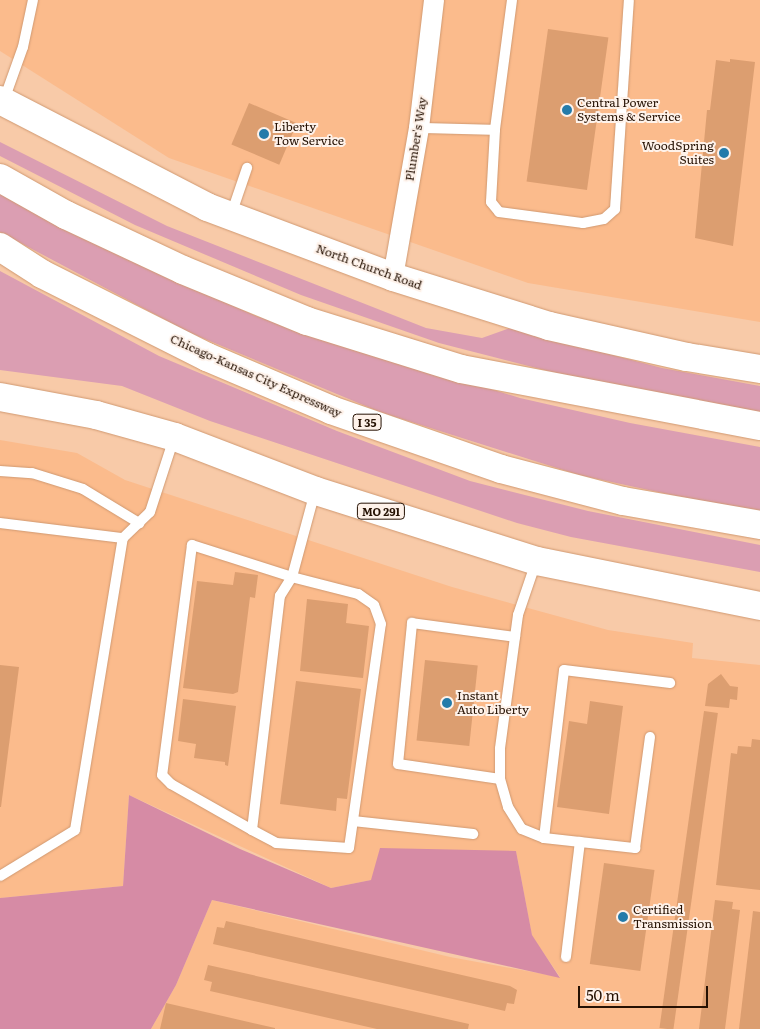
<!DOCTYPE html>
<style>
body{margin:0}
#map{position:relative;width:760px;height:1029px;overflow:hidden;background:#f8caa8;font-family:Literata,serif}
div>[style]{position:absolute}
.built>*{inset:0;background:#fbbb8c}
.green>*{inset:0;background:#db9eb2}
.forest>*{inset:0;background:#d68ba5}
.building>*{inset:0;background:#dc9e70;transform-origin:0 0}
.roads{filter:drop-shadow(0 0 1px #d09971) drop-shadow(0 0 1px #d09971)}
.service>*{height:10px;margin:-5px;padding:0 5px;transform-origin:5px;border-radius:5px;background:#fff}
.minor>*{height:20px;margin:-10px;padding:0 10px;transform-origin:10px;border-radius:10px;background:#fff}
.secondary>*{height:28px;margin:-14px;padding:0 14px;transform-origin:14px;border-radius:14px;background:#fff}
.primary>*{height:28px;margin:-14px;padding:0 14px;transform-origin:14px;border-radius:14px;background:#fff}
.motorway>*{height:28px;margin:-14px;padding:0 14px;transform-origin:14px;border-radius:14px;background:#fff}
.dots>*{width:14px;height:14px;translate:-50% -50%;box-sizing:border-box;border:2px solid #fef2ea;border-radius:50%}
span{translate:-50% -50%;white-space:nowrap;text-align:center;line-height:1.15;-webkit-text-stroke:4px #fef2ea;paint-order:stroke}
.shield-label span{padding:1px 4px;background:#fef2ea;border:1px solid;border-radius:4px;-webkit-text-stroke-width:0}
.shield-label{font-size:11px;color:#251103;font-weight:700}
.poi-label{font-size:12px;color:#251103}
.left{translate:0 -50%;text-align:left}
.right{translate:-100% -50%;text-align:right}
.street-label{font-size:12px;color:#251103}
.scale{position:absolute;left:578px;top:986px;width:130px;height:22px;box-sizing:border-box;border:2px solid #251103;border-top:0;padding-left:6px;font-size:15px;line-height:18px;white-space:nowrap;color:#251103;-webkit-text-stroke:4px #fef2ea;paint-order:stroke}
</style>
<div id="map">
<div class="built">
<div style="clip-path:polygon(0 0,760px 0,760px 322px,528px 283px,169px 158px,0 51px)"></div>
<div style="clip-path:polygon(0 440px,77px 453px,125px 480px,452px 587px,608px 630px,693px 643px,692px 658px,760px 665px,760px 1029px,151px 1029px,176px 985px,212px 900px,450px 957px,560px 977px,532px 936px,516px 851px,331px 888px,129px 795px,123px 886px,0 898px)"></div>
</div>
<div class="green">
<div style="clip-path:polygon(0 142px,167px 226px,426px 328px,482px 338px,510px 328px,662px 368px,760px 386px,760px 412px,603px 385px,439px 343px,301px 295px,135px 225px,0 156px)"></div>
<div style="clip-path:polygon(0 193px,101px 245px,256px 316px,520px 398px,630px 423px,760px 447px,760px 514px,579px 475px,380px 412px,188px 332px,0 232px)"></div>
<div style="clip-path:polygon(0 271px,159px 356px,337px 431px,470px 481px,588px 511px,760px 545px,760px 572px,571px 537px,517px 523px,210px 421px,122px 386px,0 370px)"></div>
</div>
<div class="forest">
<div style="clip-path:polygon(129px 795px,240px 849px,331px 888px,371px 880px,380px 848px,516px 851px,532px 935px,560px 978px,212px 900px,176px 985px,151px 1029px,0 1029px,0 898px,123px 886px)"></div>
</div>
<div class="building">
<div style="left:548px;top:29px;width:61px;height:154px;rotate:8deg"></div>
<div style="clip-path:polygon(730px 59px,755px 62px,733px 246px,695px 238px,707px 110px,710px 110px,716px 60px,730px 62px)"></div>
<div style="left:249px;top:103px;width:52px;height:45px;rotate:23deg"></div>
<div style="clip-path:polygon(235px 572px,258px 575px,255px 598px,250px 597px,238px 692px,233px 694px,183px 688px,197px 581px,233px 585px)"></div>
<div style="clip-path:polygon(307px 599px,348px 604px,346px 623px,369px 626px,363px 678px,300px 671px)"></div>
<div style="left:425px;top:660px;width:53px;height:81px;rotate:6deg"></div>
<div style="clip-path:polygon(0 665px,19px 667px,1px 807px,0 807px)"></div>
<div style="clip-path:polygon(721px 674px,730px 686px,738px 687px,737px 700px,730px 699px,729px 708px,705px 706px,708px 684px)"></div>
<div style="clip-path:polygon(296px 681px,361px 689px,347px 799px,337px 798px,336px 811px,280px 804px)"></div>
<div style="clip-path:polygon(183px 699px,236px 706px,228px 766px,225px 765px,225px 762px,194px 758px,196px 744px,178px 741px)"></div>
<div style="clip-path:polygon(590px 701px,623px 706px,609px 814px,557px 807px,569px 721px,587px 724px)"></div>
<div style="left:704px;top:711px;width:14px;height:320px;rotate:8deg"></div>
<div style="clip-path:polygon(752px 739px,760px 740px,760px 890px,716px 885px,731px 753px,737px 754px,738px 746px,751px 747px)"></div>
<div style="left:604px;top:863px;width:51px;height:102px;rotate:8deg"></div>
<div style="clip-path:polygon(715px 900px,733px 902px,732px 909px,740px 910px,725px 1029px,699px 1029px)"></div>
<div style="clip-path:polygon(753px 911px,760px 912px,760px 1029px,739px 1029px)"></div>
<div style="clip-path:polygon(226px 921px,510px 986px,517px 990px,514px 1004px,507px 1003px,505px 1011px,213px 944px,217px 927px,224px 928px)"></div>
<div style="clip-path:polygon(208px 965px,469px 1024px,468px 1029px,377px 1029px,210px 991px,212px 982px,204px 980px)"></div>
<div style="clip-path:polygon(166px 1003px,275px 1028px,275px 1029px,160px 1029px)"></div>
</div>
<div class="roads">
<div class="service">
<div style="left:512px;top:0;width:131px;rotate:97.5deg"></div>
<div style="left:495px;top:130px;width:72px;rotate:93.2deg"></div>
<div style="left:491px;top:202px;width:13px;rotate:51deg"></div>
<div style="left:499px;top:212px;width:85px;rotate:7.5deg"></div>
<div style="left:583px;top:223px;width:21px;rotate:-11deg"></div>
<div style="left:604px;top:219px;width:15px;rotate:-42deg"></div>
<div style="left:615px;top:209px;width:209px;rotate:-86.2deg"></div>
<div style="left:4px;top:100px;width:56px;rotate:-70.3deg"></div>
<div style="left:23px;top:47px;width:48px;rotate:-78deg"></div>
<div style="left:419px;top:128px;width:76px;rotate:1.5deg"></div>
<div style="left:231px;top:215px;width:50px;rotate:-71.2deg"></div>
<div style="left:0;top:471px;width:32px;rotate:4deg"></div>
<div style="left:32px;top:473px;width:53px;rotate:17.4deg"></div>
<div style="left:83px;top:489px;width:66px;rotate:31.3deg"></div>
<div style="left:0;top:523px;width:124px;rotate:7deg"></div>
<div style="left:536px;top:562px;width:56px;rotate:108.8deg"></div>
<div style="left:518px;top:615px;width:135px;rotate:97.7deg"></div>
<div style="left:500px;top:749px;width:30px;rotate:90deg"></div>
<div style="left:500px;top:779px;width:29px;rotate:74deg"></div>
<div style="left:508px;top:807px;width:26px;rotate:58deg"></div>
<div style="left:522px;top:829px;width:24px;rotate:22deg"></div>
<div style="left:544px;top:838px;width:92px;rotate:6.3deg"></div>
<div style="left:635px;top:848px;width:112px;rotate:-82.3deg"></div>
<div style="left:500px;top:779px;width:103px;rotate:-171.6deg"></div>
<div style="left:398px;top:764px;width:142px;rotate:-84.3deg"></div>
<div style="left:412px;top:623px;width:104px;rotate:7.7deg"></div>
<div style="left:353px;top:821px;width:121px;rotate:6.2deg"></div>
<div style="left:252px;top:830px;width:236px;rotate:-83.2deg"></div>
<div style="left:280px;top:596px;width:22px;rotate:-58deg"></div>
<div style="left:292px;top:577px;width:105px;rotate:-162.3deg"></div>
<div style="left:192px;top:545px;width:232px;rotate:97.4deg"></div>
<div style="left:162px;top:775px;width:13px;rotate:45deg"></div>
<div style="left:171px;top:784px;width:93px;rotate:29.6deg"></div>
<div style="left:252px;top:830px;width:27px;rotate:28deg"></div>
<div style="left:276px;top:843px;width:73px;rotate:3.9deg"></div>
<div style="left:349px;top:848px;width:226px;rotate:-81.9deg"></div>
<div style="left:381px;top:624px;width:20px;rotate:-110deg"></div>
<div style="left:374px;top:605px;width:19px;rotate:-145deg"></div>
<div style="left:358px;top:594px;width:68px;rotate:-165.6deg"></div>
<div style="left:292px;top:577px;width:88px;rotate:-74.9deg"></div>
<div style="left:544px;top:838px;width:169px;rotate:-83.2deg"></div>
<div style="left:564px;top:670px;width:107px;rotate:7deg"></div>
<div style="left:0;top:876px;width:88px;rotate:-31.5deg"></div>
<div style="left:75px;top:830px;width:296px;rotate:-80.7deg"></div>
<div style="left:123px;top:538px;width:37px;rotate:-44deg"></div>
<div style="left:150px;top:512px;width:78px;rotate:-72deg"></div>
<div style="left:566px;top:957px;width:116px;rotate:-83.1deg"></div>
</div>
<div class="minor">
<div style="left:393px;top:277px;width:151px;rotate:-80.1deg"></div>
<div style="left:419px;top:128px;width:129px;rotate:-83.3deg"></div>
</div>
<div class="secondary">
<div style="left:0;top:100px;width:233px;rotate:27.3deg"></div>
<div style="left:207px;top:207px;width:199px;rotate:20.6deg"></div>
<div style="left:393px;top:277px;width:164px;rotate:17.4deg"></div>
<div style="left:549px;top:326px;width:141px;rotate:12.7deg"></div>
<div style="left:687px;top:357px;width:74px;rotate:9.3deg"></div>
</div>
<div class="primary">
<div style="left:0;top:397px;width:98px;rotate:10.6deg"></div>
<div style="left:96px;top:415px;width:82px;rotate:15.6deg"></div>
<div style="left:175px;top:437px;width:151px;rotate:21deg"></div>
<div style="left:316px;top:491px;width:232px;rotate:17.6deg"></div>
<div style="left:537px;top:561px;width:227px;rotate:11.4deg"></div>
</div>
<div class="motorway">
<div style="left:0;top:178px;width:76px;rotate:29.3deg"></div>
<div style="left:66px;top:215px;width:129px;rotate:25.2deg"></div>
<div style="left:183px;top:270px;width:134px;rotate:22.4deg"></div>
<div style="left:307px;top:321px;width:161px;rotate:17.3deg"></div>
<div style="left:461px;top:369px;width:304px;rotate:10.8deg"></div>
<div style="left:0;top:247px;width:50px;rotate:32.7deg"></div>
<div style="left:42px;top:274px;width:185px;rotate:26.7deg"></div>
<div style="left:207px;top:357px;width:135px;rotate:23.1deg"></div>
<div style="left:331px;top:410px;width:180px;rotate:19.1deg"></div>
<div style="left:501px;top:469px;width:126px;rotate:14.7deg"></div>
<div style="left:623px;top:501px;width:139px;rotate:9.9deg"></div>
</div>
</div>
<div class="dots">
<div style="left:567px;top:110px;background:#247baa"></div>
<div style="left:264px;top:134px;background:#247baa"></div>
<div style="left:724px;top:153px;background:#247baa"></div>
<div style="left:447px;top:703px;background:#247baa"></div>
<div style="left:623px;top:917px;background:#247baa"></div>
</div>
<div class="shield-label">
<span style="left:367px;top:422px">I 35</span>
<span style="left:381px;top:511px">MO 291</span>
</div>
<div class="poi-label">
<span class="left" style="left:577px;top:110px">Central Power<br>Systems &amp; Service</span>
<span class="left" style="left:274px;top:134px">Liberty<br>Tow Service</span>
<span class="right" style="left:714px;top:153px">WoodSpring<br>Suites</span>
<span class="left" style="left:457px;top:703px">Instant<br>Auto Liberty</span>
<span class="left" style="left:633px;top:917px">Certified<br>Transmission</span>
</div>
<div class="street-label">
<span style="left:416px;top:139px;rotate:-81deg">Plumber's Way</span>
<span style="left:369px;top:267px;rotate:20deg">North Church Road</span>
<span style="left:256px;top:376px;rotate:24deg">Chicago-Kansas City Expressway</span>
</div>
<div class="scale">50 m</div>
</div>
